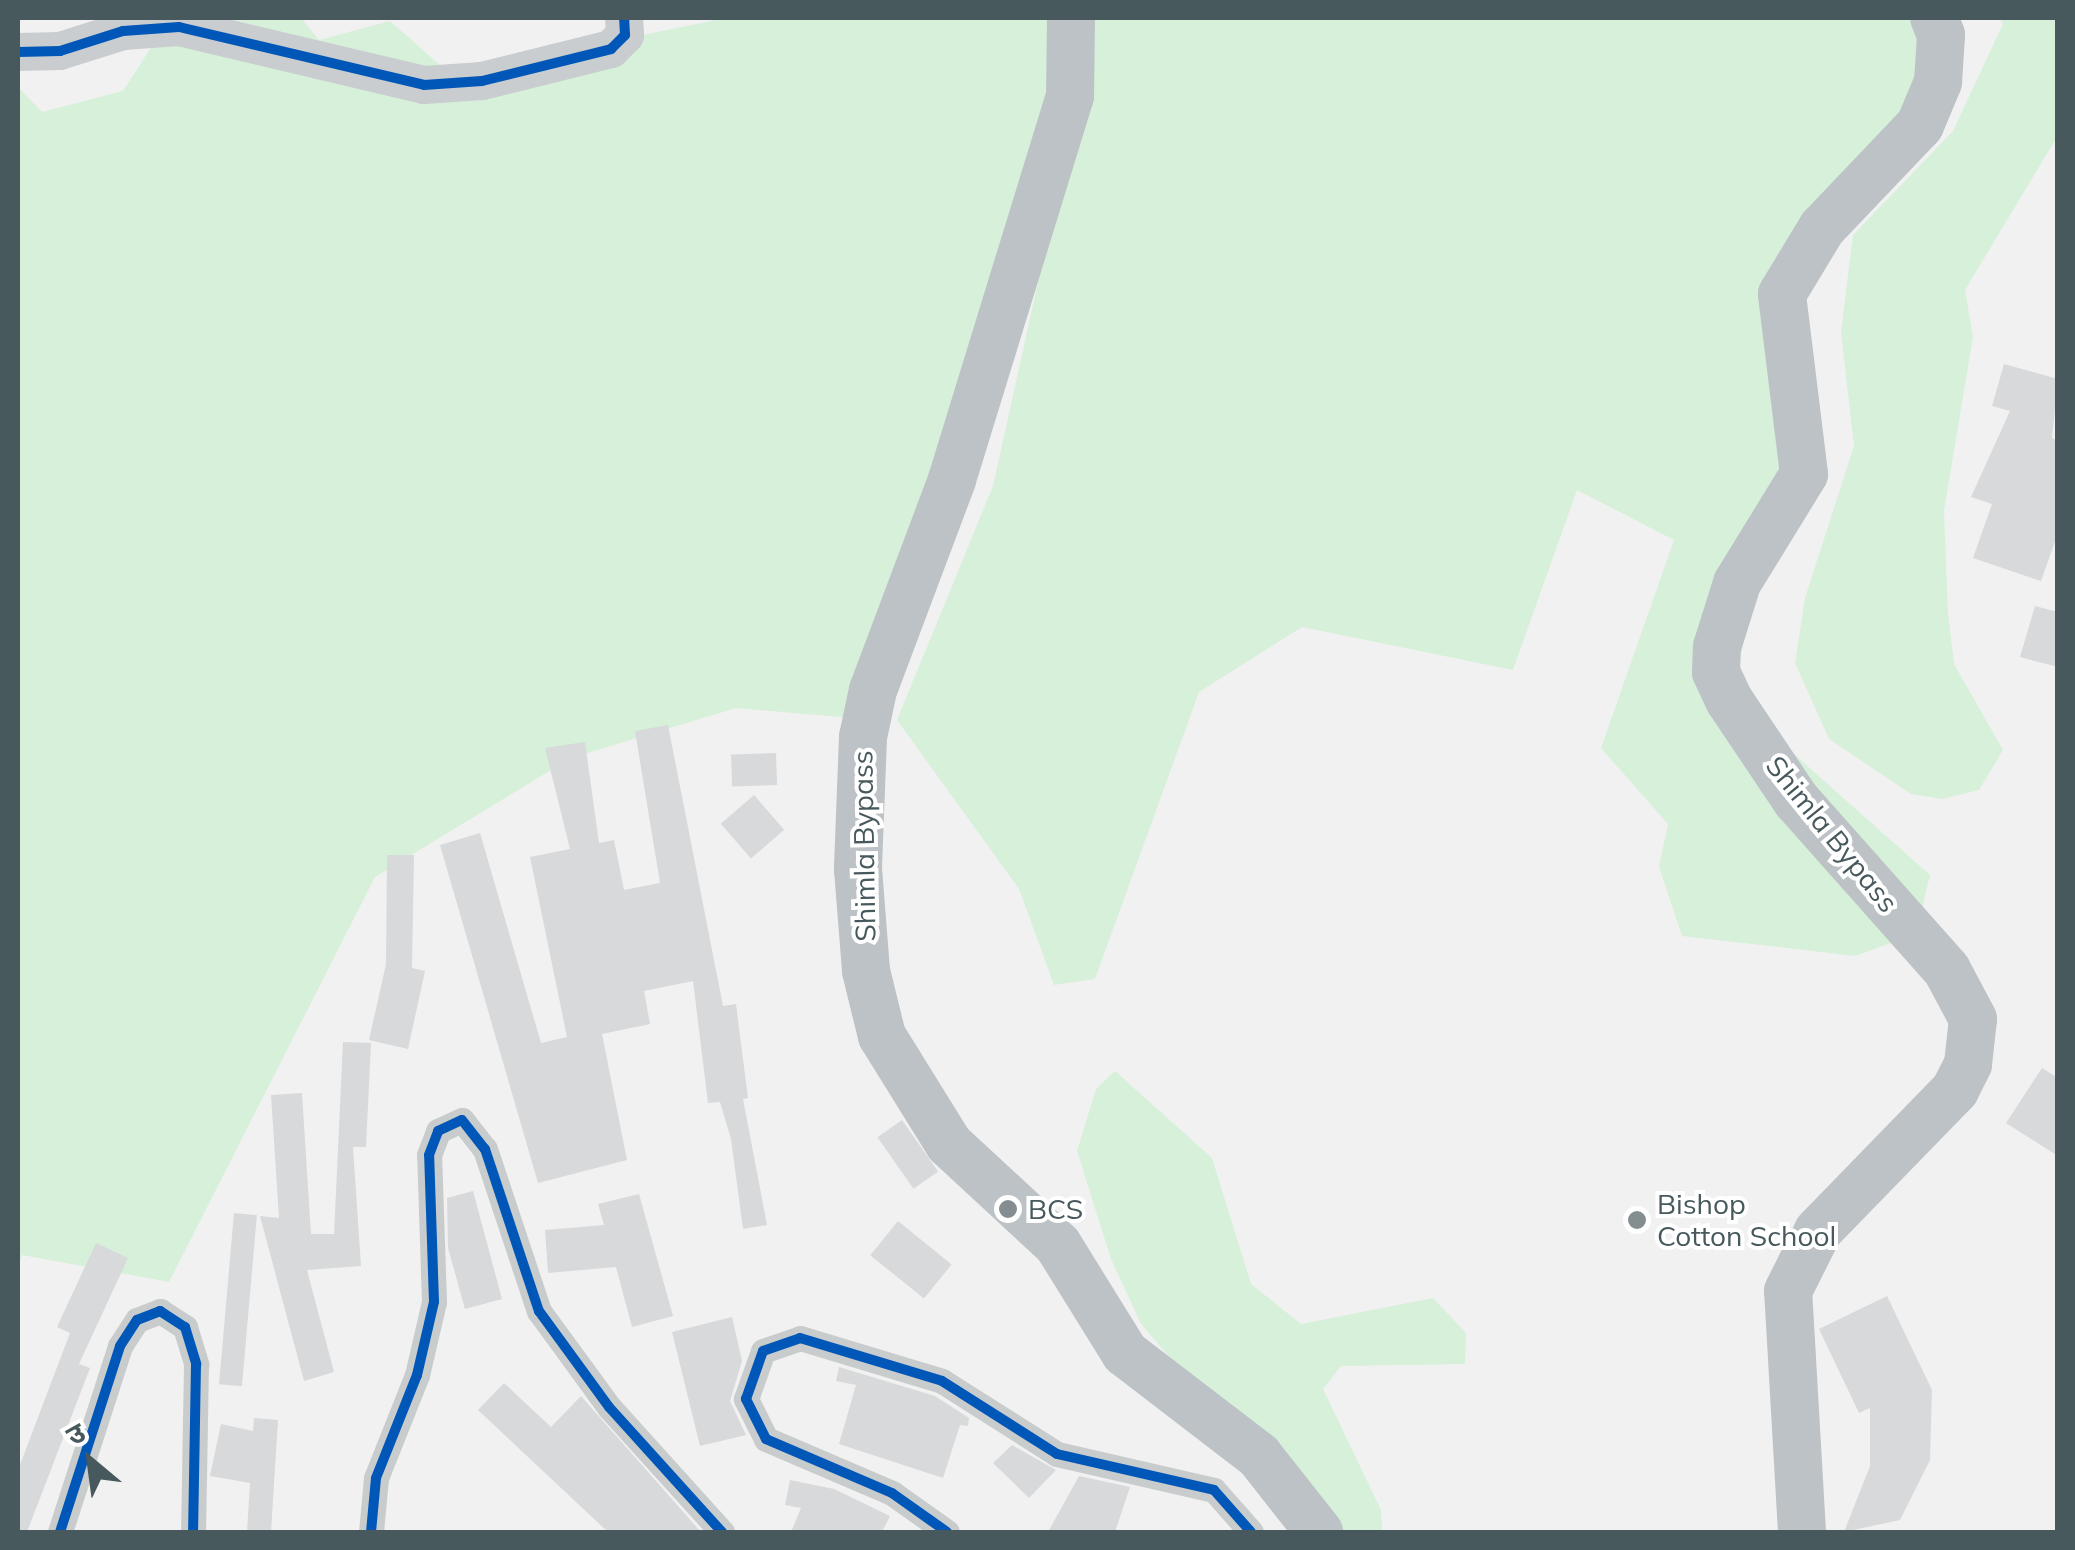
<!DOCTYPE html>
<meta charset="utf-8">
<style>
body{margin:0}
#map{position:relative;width:2075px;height:1550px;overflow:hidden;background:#f2f1f1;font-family:Mulish,"Noto Sans Devanagari",sans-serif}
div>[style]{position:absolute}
.green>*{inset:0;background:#d6f0da}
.building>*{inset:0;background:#d8d9da;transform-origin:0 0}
.street>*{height:25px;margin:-12.5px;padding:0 12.5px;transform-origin:12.5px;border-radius:12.5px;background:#c9cccd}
.secondary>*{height:38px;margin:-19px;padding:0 19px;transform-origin:19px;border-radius:19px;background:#c9cdcf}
.highway>*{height:48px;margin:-24px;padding:0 24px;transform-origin:24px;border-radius:24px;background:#bcc2c5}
.cycleway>*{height:10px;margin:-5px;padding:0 5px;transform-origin:5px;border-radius:5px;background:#0057b8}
.dots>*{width:28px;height:28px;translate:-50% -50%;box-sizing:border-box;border:5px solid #fff;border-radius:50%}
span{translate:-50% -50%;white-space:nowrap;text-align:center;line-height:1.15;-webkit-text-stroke:8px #fff;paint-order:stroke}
.street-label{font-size:28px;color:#48595e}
.poi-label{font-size:28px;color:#48595e}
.left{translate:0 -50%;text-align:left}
.frame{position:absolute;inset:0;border:20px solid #48595e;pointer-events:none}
.north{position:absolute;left:40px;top:1410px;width:100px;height:100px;-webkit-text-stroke:8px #fff;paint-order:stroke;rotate:331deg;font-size:28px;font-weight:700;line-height:40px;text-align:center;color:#48595e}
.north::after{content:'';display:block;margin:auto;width:35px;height:45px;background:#48595e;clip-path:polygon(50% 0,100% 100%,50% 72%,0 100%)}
</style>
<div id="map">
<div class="green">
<div style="clip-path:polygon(170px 18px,301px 18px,319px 40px,390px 21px,450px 74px,726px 18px,1065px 18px,1064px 96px,876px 720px,736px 708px,571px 758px,375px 877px,169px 1282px,22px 1255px,18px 1267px,18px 87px,42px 112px,123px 91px)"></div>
<div style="clip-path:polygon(1079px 18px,1941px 18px,1943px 82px,1786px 270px,1802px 491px,1750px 600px,1738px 674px,1786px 747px,1930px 875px,1916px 934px,1855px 956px,1682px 936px,1659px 867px,1668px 824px,1601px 748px,1674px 540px,1577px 490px,1513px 670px,1302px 627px,1199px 692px,1095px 979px,1054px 985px,1019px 889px,897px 720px,993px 486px,1079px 96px)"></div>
<div style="clip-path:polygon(2000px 18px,2057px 18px,2057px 137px,1965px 290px,1973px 337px,1944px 511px,1948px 613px,1954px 664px,2003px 750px,1979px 790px,1942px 799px,1911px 794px,1829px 739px,1795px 663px,1805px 598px,1854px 446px,1841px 332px,1853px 235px,1953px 131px,2003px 24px)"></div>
<div style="clip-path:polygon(1115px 1071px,1212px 1158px,1251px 1284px,1301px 1324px,1433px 1298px,1466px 1333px,1465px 1364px,1341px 1366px,1323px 1389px,1381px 1510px,1382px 1532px,1321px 1532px,1141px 1324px,1111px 1259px,1077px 1151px,1096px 1089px)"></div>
</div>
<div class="building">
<div style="clip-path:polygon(2004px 364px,2058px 379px,2052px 438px,2058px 441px,2058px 533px,2041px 581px,1973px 558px,1992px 504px,1971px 497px,2010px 411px,1992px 406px)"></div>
<div style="clip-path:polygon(2035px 606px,2058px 612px,2058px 667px,2020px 657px)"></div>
<div style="clip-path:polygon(668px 725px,723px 1006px,736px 1004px,748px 1098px,743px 1099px,767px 1225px,743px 1229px,731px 1139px,720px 1102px,708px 1103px,693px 981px,644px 991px,650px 1024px,602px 1034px,627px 1160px,538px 1183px,440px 845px,480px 833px,541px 1043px,567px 1037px,530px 857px,570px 849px,545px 748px,585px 742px,599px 843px,614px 840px,624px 890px,660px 883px,635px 731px)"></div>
<div style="left:776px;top:753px;width:32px;height:45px;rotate:88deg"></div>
<div style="left:754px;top:795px;width:46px;height:44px;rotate:49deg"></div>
<div style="clip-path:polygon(387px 855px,414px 855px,412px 968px,425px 971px,408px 1049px,369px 1040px,386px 964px)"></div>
<div style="clip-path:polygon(343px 1042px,371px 1043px,366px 1147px,353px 1147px,361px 1266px,307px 1270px,334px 1372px,304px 1381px,260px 1216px,279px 1218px,271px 1095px,302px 1093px,311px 1234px,334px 1234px)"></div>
<div style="clip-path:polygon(2042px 1068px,2058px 1078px,2058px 1156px,2006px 1123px)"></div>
<div style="left:902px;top:1120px;width:63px;height:30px;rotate:55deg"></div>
<div style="clip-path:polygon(473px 1191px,502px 1299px,465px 1309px,448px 1248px,447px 1198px)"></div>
<div style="clip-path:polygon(639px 1194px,673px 1316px,632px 1327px,616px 1267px,548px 1273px,545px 1230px,604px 1225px,598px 1204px)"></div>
<div style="left:234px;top:1213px;width:23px;height:172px;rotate:5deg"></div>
<div style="left:898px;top:1221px;width:69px;height:44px;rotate:39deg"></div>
<div style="clip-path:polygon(96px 1243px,128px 1258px,79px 1364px,90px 1368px,27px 1532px,18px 1532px,18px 1470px,70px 1333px,57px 1327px)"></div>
<div style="clip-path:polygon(1887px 1296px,1932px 1390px,1930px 1460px,1900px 1520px,1844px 1532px,1870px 1466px,1870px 1408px,1859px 1413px,1819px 1329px)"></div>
<div style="clip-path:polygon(732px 1317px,742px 1361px,730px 1401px,746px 1435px,700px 1446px,672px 1332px)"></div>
<div style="clip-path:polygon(839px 1367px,935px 1396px,969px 1418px,968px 1426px,960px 1425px,943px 1478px,839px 1444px,856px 1385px,836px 1381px)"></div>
<div style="clip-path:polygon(504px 1383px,551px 1427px,581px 1396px,701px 1532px,608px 1532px,478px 1410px)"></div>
<div style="clip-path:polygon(254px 1418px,278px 1420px,271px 1532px,247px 1532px,250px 1483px,210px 1476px,221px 1424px,253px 1431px)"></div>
<div style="clip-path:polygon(1012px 1445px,1056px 1470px,1029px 1498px,993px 1463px)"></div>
<div style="clip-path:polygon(1079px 1476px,1130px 1487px,1115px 1532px,1048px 1532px)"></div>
<div style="clip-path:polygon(790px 1480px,834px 1489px,890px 1516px,882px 1532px,791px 1532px,801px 1508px,785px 1505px)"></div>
</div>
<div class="street">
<div style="left:60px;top:1532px;width:195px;rotate:-72.1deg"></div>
<div style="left:120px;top:1346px;width:31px;rotate:-57deg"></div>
<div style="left:137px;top:1320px;width:25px;rotate:-21deg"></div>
<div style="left:160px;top:1311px;width:30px;rotate:33deg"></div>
<div style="left:185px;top:1327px;width:39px;rotate:73deg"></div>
<div style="left:196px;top:1364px;width:168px;rotate:91deg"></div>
<div style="left:371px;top:1532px;width:54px;rotate:-84.7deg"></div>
<div style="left:376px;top:1478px;width:111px;rotate:-68.3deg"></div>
<div style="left:417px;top:1375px;width:75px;rotate:-76.9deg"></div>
<div style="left:434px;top:1302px;width:147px;rotate:-91.9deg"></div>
<div style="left:429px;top:1155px;width:26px;rotate:-69deg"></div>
<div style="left:438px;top:1131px;width:26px;rotate:-25deg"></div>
<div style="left:462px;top:1120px;width:37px;rotate:52deg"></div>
<div style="left:485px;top:1149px;width:171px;rotate:71.6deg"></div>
<div style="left:539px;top:1311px;width:119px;rotate:53.9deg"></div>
<div style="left:609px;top:1407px;width:169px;rotate:47.9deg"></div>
<div style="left:947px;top:1532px;width:67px;rotate:-144.7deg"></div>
<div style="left:892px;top:1493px;width:137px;rotate:-156.8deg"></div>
<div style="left:766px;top:1439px;width:45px;rotate:-116.6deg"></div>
<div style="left:746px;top:1399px;width:51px;rotate:-70.5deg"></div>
<div style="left:763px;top:1351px;width:39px;rotate:-19deg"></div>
<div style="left:800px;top:1338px;width:148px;rotate:16.8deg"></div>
<div style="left:942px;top:1381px;width:136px;rotate:32.4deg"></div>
<div style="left:1057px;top:1454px;width:161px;rotate:12.9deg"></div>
<div style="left:1214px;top:1490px;width:56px;rotate:48.6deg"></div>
</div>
<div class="secondary">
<div style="left:18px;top:52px;width:42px;rotate:-1.4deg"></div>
<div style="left:60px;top:51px;width:66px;rotate:-17.6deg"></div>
<div style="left:123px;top:31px;width:56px;rotate:-4.1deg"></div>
<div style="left:179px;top:27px;width:252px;rotate:13.3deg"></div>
<div style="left:424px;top:85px;width:58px;rotate:-3.9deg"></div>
<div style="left:482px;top:81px;width:133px;rotate:-13.9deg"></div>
<div style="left:611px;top:49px;width:20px;rotate:-45deg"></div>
<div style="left:625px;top:35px;width:17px;rotate:-93deg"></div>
</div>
<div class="highway">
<div style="left:1071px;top:18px;width:78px;rotate:90.7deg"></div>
<div style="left:1070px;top:96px;width:402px;rotate:107.1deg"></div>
<div style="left:952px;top:480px;width:224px;rotate:110.6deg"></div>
<div style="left:873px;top:690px;width:48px;rotate:102deg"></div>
<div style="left:863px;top:737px;width:132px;rotate:92.2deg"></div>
<div style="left:858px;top:869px;width:102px;rotate:85.5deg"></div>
<div style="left:866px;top:971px;width:67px;rotate:76.2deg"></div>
<div style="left:882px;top:1036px;width:127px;rotate:58.2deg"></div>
<div style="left:949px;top:1144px;width:149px;rotate:42.8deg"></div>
<div style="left:1058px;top:1245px;width:127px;rotate:58.2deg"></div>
<div style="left:1125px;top:1353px;width:169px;rotate:37.5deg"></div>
<div style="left:1259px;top:1456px;width:97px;rotate:51.7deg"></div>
<div style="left:1802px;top:1532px;width:241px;rotate:-93.3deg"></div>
<div style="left:1788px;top:1291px;width:67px;rotate:-63.4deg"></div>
<div style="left:1818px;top:1231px;width:197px;rotate:-45.8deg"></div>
<div style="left:1955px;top:1090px;width:29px;rotate:-63deg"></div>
<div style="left:1968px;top:1064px;width:45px;rotate:-83.7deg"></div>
<div style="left:1973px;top:1019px;width:55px;rotate:-118deg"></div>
<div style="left:1947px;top:970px;width:227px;rotate:-131.6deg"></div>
<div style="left:1796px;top:800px;width:120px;rotate:-123.8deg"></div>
<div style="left:1729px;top:700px;width:31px;rotate:-115deg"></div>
<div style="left:1716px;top:672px;width:25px;rotate:-88deg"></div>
<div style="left:1717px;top:647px;width:67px;rotate:-72.6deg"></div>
<div style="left:1737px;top:583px;width:128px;rotate:-58.4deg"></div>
<div style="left:1804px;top:474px;width:181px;rotate:-97deg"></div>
<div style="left:1782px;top:294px;width:77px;rotate:-58.8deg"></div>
<div style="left:1822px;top:228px;width:142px;rotate:-46.4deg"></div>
<div style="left:1920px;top:125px;width:47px;rotate:-67.3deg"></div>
<div style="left:1938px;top:82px;width:47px;rotate:-86.3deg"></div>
<div style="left:1941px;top:35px;width:18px;rotate:-112deg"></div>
</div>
<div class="cycleway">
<div style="left:18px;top:52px;width:42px;rotate:-1.4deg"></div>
<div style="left:60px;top:51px;width:66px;rotate:-17.6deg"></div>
<div style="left:123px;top:31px;width:56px;rotate:-4.1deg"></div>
<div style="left:179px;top:27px;width:252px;rotate:13.3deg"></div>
<div style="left:424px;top:85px;width:58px;rotate:-3.9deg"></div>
<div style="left:482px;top:81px;width:133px;rotate:-13.9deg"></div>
<div style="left:611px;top:49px;width:20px;rotate:-45deg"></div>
<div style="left:625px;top:35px;width:17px;rotate:-93deg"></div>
<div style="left:60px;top:1532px;width:195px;rotate:-72.1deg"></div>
<div style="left:120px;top:1346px;width:31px;rotate:-57deg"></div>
<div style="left:137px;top:1320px;width:25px;rotate:-21deg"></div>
<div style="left:160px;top:1311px;width:30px;rotate:33deg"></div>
<div style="left:185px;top:1327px;width:39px;rotate:73deg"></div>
<div style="left:196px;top:1364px;width:168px;rotate:91deg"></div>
<div style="left:371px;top:1532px;width:54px;rotate:-84.7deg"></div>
<div style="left:376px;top:1478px;width:111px;rotate:-68.3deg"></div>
<div style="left:417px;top:1375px;width:75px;rotate:-76.9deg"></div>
<div style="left:434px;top:1302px;width:147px;rotate:-91.9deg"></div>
<div style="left:429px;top:1155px;width:26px;rotate:-69deg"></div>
<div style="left:438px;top:1131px;width:26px;rotate:-25deg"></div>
<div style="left:462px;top:1120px;width:37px;rotate:52deg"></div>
<div style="left:485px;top:1149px;width:171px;rotate:71.6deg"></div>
<div style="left:539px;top:1311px;width:119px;rotate:53.9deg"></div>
<div style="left:609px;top:1407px;width:169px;rotate:47.9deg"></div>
<div style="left:947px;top:1532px;width:67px;rotate:-144.7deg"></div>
<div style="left:892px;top:1493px;width:137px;rotate:-156.8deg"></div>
<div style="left:766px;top:1439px;width:45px;rotate:-116.6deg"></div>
<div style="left:746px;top:1399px;width:51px;rotate:-70.5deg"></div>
<div style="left:763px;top:1351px;width:39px;rotate:-19deg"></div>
<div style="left:800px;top:1338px;width:148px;rotate:16.8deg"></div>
<div style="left:942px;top:1381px;width:136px;rotate:32.4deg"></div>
<div style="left:1057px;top:1454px;width:161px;rotate:12.9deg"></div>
<div style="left:1214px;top:1490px;width:56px;rotate:48.6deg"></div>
</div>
<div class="dots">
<div style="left:1008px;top:1209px;background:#848e91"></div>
<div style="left:1637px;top:1220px;background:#848e91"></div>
</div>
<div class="street-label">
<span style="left:1832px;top:834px;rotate:51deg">Shimla Bypass</span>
<span style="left:864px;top:846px;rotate:-91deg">Shimla Bypass</span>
</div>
<div class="poi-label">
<span class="left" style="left:1657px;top:1220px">Bishop<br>Cotton School</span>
<span class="left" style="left:1028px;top:1209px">BCS</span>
</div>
<div class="frame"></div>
<div class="north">उ</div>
</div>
